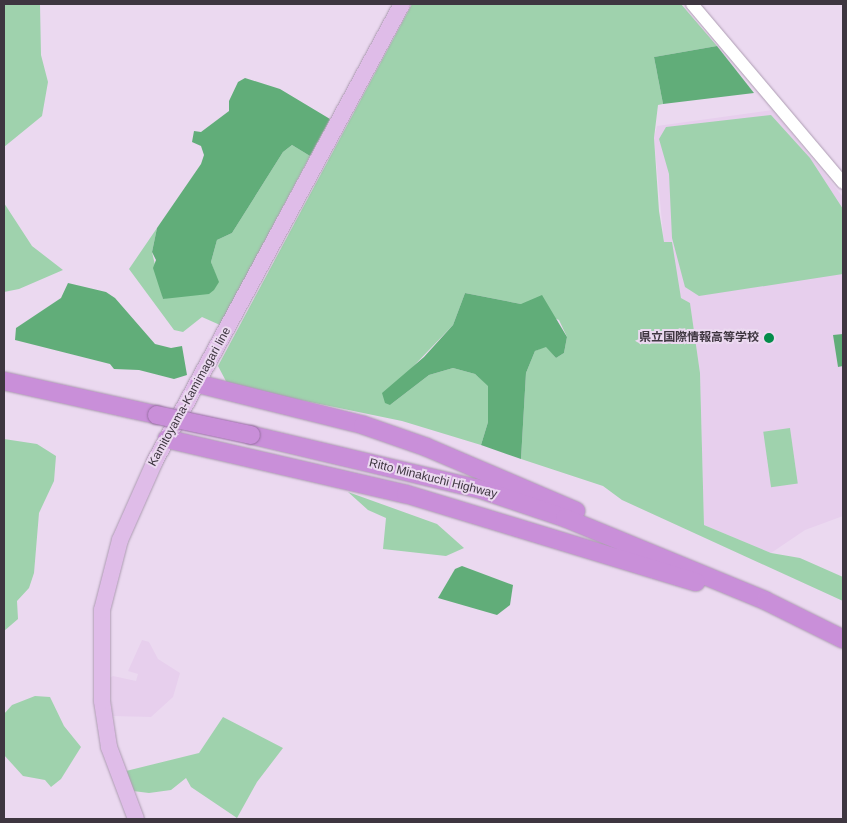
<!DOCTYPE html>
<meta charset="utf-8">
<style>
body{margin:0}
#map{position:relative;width:847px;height:823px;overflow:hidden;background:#ebd9f0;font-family:Helvetica,"Noto Sans JP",sans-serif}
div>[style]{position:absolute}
.built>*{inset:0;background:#e7cfed}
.green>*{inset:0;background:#9fd2ad;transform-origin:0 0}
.water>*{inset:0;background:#61ad79}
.roads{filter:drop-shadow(0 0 1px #ad9cb2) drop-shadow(0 0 1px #ad9cb2)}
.minor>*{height:12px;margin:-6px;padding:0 6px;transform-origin:6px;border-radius:6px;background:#fff}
.major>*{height:16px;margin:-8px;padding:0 8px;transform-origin:8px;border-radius:8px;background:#dfbce8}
.highway>*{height:18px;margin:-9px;padding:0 9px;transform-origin:9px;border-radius:9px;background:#c98fd9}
.bridges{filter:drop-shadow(0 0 1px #9870a3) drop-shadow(0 0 1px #9870a3)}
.highway-bridge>*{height:18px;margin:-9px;padding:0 9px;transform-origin:9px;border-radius:9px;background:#c98fd9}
.dots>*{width:14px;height:14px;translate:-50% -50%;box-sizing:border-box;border:2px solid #ebd9f0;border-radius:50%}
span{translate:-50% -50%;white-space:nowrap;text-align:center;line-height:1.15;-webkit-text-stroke:4px #ebd9f0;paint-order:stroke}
.poi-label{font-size:12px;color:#3e3640;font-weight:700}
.right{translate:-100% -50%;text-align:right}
.street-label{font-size:12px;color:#3e3640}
.frame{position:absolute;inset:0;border:5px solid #3e3640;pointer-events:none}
</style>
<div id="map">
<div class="built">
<div style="clip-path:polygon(773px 110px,843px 197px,843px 516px,805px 530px,771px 553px,704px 525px,700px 373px,690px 303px,681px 298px,664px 243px,654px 138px,657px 126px)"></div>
<div style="clip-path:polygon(142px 640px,149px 642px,158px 659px,180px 673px,173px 697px,151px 717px,113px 716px,108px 679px,113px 676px,136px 681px,138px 674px,128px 671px)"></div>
</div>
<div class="green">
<div style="clip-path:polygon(4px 4px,40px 4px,41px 55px,48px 82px,42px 116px,4px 147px)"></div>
<div style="clip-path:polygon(412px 4px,681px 4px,717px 46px,654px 57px,663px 104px,658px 105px,654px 138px,659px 211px,664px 242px,672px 242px,681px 298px,690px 303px,700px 373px,704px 525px,771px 553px,800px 558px,843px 577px,843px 601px,622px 500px,603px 486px,521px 459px,526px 373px,535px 351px,546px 346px,556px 358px,564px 353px,567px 337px,559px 320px,521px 304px,465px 293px,453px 325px,405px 375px,390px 405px,429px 375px,453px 368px,475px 374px,489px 386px,488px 422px,481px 445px,402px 421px,228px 385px,218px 366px)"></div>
<div style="clip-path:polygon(771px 115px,810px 158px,843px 209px,843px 274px,699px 296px,685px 287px,672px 238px,669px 174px,659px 139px,666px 127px)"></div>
<div style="clip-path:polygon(292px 145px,310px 156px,220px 325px,202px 317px,183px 332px,174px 330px,129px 269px,157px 228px,152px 252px,163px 299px,218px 282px,211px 262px,217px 240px,232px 233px,283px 152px)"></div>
<div style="clip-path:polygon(4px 203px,32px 246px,63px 270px,19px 289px,4px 292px)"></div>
<div style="left:790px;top:428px;width:56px;height:27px;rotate:82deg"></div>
<div style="clip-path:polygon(4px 439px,37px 444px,56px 456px,54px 481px,39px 513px,34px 573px,29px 588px,17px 601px,18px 619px,4px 631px)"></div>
<div style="clip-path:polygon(348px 492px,437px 524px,464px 548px,446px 556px,383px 549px,386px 518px,368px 510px)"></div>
<div style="clip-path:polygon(35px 696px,50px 697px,64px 726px,81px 747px,61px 779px,51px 787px,45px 780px,23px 776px,4px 755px,4px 714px,12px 705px)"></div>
<div style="clip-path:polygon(223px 717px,283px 748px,257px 782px,237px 818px,191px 787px,186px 778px,171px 790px,149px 793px,133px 791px,126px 771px,199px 753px)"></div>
</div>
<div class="water">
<div style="clip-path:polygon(717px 46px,754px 93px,663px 104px,654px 57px)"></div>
<div style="clip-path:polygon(245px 78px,280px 89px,330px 119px,310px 156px,292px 145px,283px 152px,232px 233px,217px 240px,211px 262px,219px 282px,214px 290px,209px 294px,163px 299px,153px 268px,156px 260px,152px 252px,157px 228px,201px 164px,204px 155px,201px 146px,192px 142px,194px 131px,201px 132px,229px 111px,229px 101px,238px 82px)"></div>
<div style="clip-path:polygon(68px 283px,106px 292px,115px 298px,155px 344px,171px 348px,182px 346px,187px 375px,174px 379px,139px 370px,114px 369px,110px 364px,15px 340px,16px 328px,61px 298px)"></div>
<div style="clip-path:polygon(465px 293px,521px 304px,542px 295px,567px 337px,564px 353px,556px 358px,546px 347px,535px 351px,526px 373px,521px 459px,481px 445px,488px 422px,488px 386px,475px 374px,453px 368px,429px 375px,390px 405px,385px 403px,382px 393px,424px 357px,453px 325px)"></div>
<div style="clip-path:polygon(843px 334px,843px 366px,838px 367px,833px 335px)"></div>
<div style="clip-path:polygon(462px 566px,513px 585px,510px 605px,497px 615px,438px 598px,455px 569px)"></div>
</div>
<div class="roads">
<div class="minor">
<div style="left:692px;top:4px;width:234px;rotate:49.8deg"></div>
</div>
<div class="major">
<div style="left:136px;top:819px;width:77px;rotate:-110.6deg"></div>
<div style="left:109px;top:747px;width:47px;rotate:-98.7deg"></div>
<div style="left:102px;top:701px;width:91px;rotate:-90deg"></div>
<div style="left:102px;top:610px;width:72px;rotate:-75.6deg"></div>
<div style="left:120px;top:540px;width:86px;rotate:-66.1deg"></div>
<div style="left:155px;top:461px;width:519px;rotate:-61.61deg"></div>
</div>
<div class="highway">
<div style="left:4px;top:381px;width:157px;rotate:12.5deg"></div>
<div style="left:199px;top:384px;width:169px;rotate:14deg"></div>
<div style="left:363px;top:425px;width:67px;rotate:19.2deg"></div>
<div style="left:426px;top:447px;width:163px;rotate:23.1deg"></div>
<div style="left:251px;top:435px;width:231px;rotate:13.3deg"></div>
<div style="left:476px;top:488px;width:94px;rotate:18.6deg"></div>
<div style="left:565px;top:518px;width:217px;rotate:22.4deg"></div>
<div style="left:766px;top:601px;width:86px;rotate:26.3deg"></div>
<div style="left:167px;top:439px;width:245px;rotate:13deg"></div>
<div style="left:406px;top:494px;width:303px;rotate:16.9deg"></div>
</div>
</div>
<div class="bridges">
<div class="highway-bridge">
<div style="left:157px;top:415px;width:96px;rotate:12deg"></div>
</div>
</div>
<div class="dots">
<div style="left:769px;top:338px;background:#038c4a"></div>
</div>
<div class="poi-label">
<span class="right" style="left:759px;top:338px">県立国際情報高等学校</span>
</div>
<div class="street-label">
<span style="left:190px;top:397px;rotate:-61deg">Kamitoyama-Kamimagari line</span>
<span style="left:433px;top:479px;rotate:14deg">Ritto Minakuchi Highway</span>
</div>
<div class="frame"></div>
</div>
